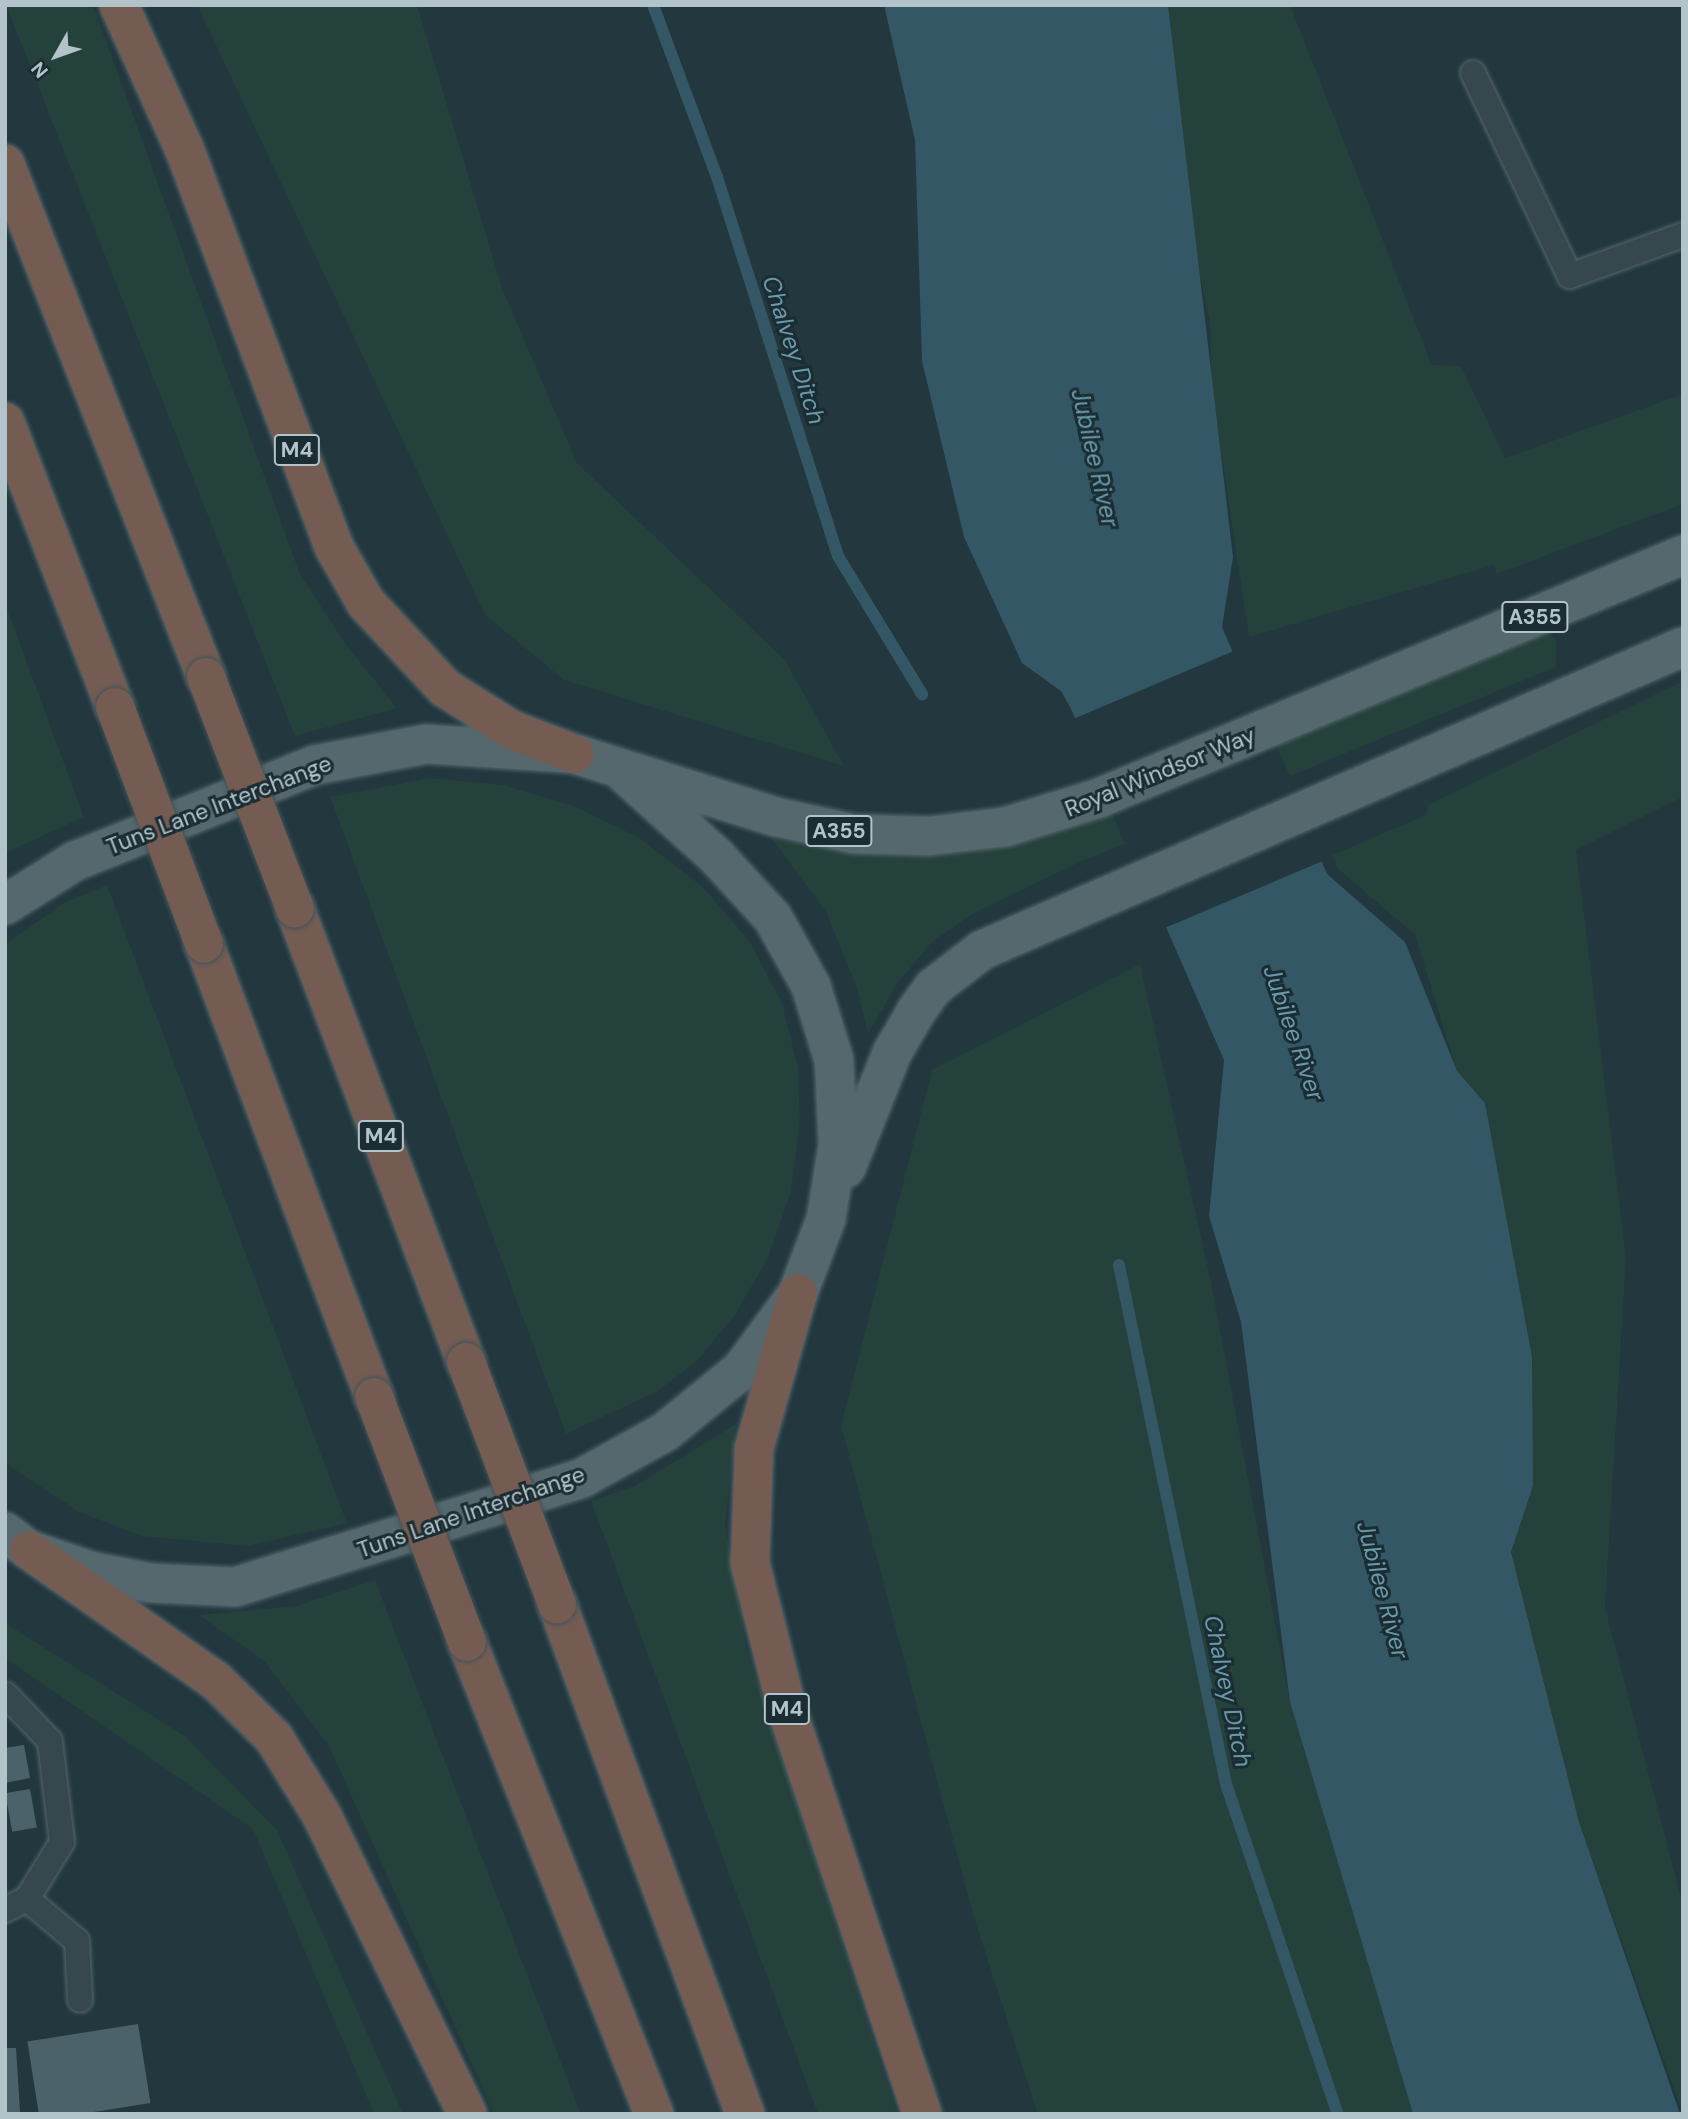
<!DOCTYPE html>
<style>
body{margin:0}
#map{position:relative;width:1688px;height:2119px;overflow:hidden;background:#22373e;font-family:"DM Sans",sans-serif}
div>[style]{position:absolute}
.green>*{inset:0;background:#25413b}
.water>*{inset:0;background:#335765}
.pier>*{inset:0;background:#22373e;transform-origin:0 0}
.stream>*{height:12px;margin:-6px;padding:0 6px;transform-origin:6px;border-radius:6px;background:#335765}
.building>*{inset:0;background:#4b626a;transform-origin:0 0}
.roads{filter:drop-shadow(0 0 2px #54666c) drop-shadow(0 0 2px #54666c)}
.service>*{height:24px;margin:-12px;padding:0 12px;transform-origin:12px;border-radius:12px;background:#36484e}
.primary>*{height:38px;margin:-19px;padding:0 19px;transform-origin:19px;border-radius:19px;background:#54686e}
.motorway>*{height:38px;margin:-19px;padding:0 19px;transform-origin:19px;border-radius:19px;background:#755c53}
.bridges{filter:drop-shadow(0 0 2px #415359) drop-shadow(0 0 2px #415359)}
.motorway-bridge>*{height:38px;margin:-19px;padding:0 19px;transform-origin:19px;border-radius:19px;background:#755c53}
span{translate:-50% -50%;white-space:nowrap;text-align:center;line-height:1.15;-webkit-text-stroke:6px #1b2d33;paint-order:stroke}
.shield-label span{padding:2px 5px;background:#1b2d33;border:2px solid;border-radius:5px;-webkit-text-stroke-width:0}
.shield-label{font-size:21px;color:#b2c3c9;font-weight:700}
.street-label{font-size:23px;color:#b2c3c9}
.water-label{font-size:24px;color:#699aab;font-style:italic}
.frame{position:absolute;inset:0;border:7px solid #b2c3c9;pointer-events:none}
.north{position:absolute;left:21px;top:21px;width:70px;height:70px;-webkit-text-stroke:5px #1b2d33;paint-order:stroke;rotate:230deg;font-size:19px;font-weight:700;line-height:28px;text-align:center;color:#b2c3c9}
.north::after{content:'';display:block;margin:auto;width:24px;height:32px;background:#b2c3c9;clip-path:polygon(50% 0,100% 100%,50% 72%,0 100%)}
</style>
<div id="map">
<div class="green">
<div style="clip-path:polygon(6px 5px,93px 5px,300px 574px,347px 646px,397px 708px,295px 736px)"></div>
<div style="clip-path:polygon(197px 5px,417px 5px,502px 288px,577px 463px,785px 660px,844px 766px,564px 680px,485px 615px)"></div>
<div style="clip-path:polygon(1168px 5px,1290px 5px,1432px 365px,1461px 366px,1505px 458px,1683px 394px,1683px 504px,1497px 574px,1494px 565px,1249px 637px,1212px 391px,1210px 322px,1194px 246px)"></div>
<div style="clip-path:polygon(5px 603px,84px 817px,5px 853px)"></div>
<div style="clip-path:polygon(1543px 631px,1556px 639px,1556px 667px,1080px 862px,974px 913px,933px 941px,898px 982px,868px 1034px,857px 988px,826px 912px,773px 840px,906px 855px,983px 848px)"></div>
<div style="clip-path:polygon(1683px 681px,1683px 797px,1576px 850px,1626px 1257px,1605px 1608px,1683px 1905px,1683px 2114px,1579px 1822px,1511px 1552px,1533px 1486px,1485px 1103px,1457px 1071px,1415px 935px,1338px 869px,1332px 855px,1426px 815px,1428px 805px)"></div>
<div style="clip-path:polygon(430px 778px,504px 785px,574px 806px,638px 837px,703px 887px,750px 942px,782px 1003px,798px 1068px,800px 1121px,791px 1192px,768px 1258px,735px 1315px,697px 1361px,658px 1391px,566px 1434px,330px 797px)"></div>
<div style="clip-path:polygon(107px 885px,138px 967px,347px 1523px,248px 1546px,141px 1536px,79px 1512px,5px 1463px,5px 944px,66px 902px)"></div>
<div style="clip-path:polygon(1140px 964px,1211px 1282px,1290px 1702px,1413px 2114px,1038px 2114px,975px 1921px,841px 1426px,932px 1070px)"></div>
<div style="clip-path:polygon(736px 1424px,725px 1526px,746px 1646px,897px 2114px,818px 2114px,591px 1501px,635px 1486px)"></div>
<div style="clip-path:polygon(375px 1580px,581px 2114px,494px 2114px,329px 1746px,264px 1661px,199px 1615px,296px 1606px)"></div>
<div style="clip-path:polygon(5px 1623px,186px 1737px,277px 1830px,403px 2114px,374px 2114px,253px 1829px,5px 1658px)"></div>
</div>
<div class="water">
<div style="clip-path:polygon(884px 5px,1168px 5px,1233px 557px,1222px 627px,1327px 874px,1405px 942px,1457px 1071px,1485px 1103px,1532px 1357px,1533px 1486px,1511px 1552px,1579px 1822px,1680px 2114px,1413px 2114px,1290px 1702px,1241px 1322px,1209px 1216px,1224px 1060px,1070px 707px,1061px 691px,1022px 663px,964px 537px,922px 361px,915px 140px)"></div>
</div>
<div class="pier">
<div style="left:1236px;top:650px;width:228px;height:178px;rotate:67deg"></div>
</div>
<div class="stream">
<div style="left:653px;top:5px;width:184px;rotate:69.6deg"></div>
<div style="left:717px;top:177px;width:398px;rotate:72.3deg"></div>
<div style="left:838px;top:556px;width:162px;rotate:58.7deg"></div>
<div style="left:1119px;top:1265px;width:530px;rotate:78.35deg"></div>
<div style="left:1226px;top:1784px;width:348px;rotate:71.3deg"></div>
</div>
<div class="building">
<div style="clip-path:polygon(24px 1745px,30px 1778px,5px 1783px,5px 1748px)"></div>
<div style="left:30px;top:1789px;width:39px;height:25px;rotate:80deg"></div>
<div style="left:138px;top:2024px;width:80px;height:112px;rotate:81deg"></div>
<div style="clip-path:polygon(5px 2048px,16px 2048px,20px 2112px,5px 2112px)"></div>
</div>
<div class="roads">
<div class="service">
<div style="left:1473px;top:73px;width:225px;rotate:64.5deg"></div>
<div style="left:1570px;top:276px;width:120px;rotate:-19.9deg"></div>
<div style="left:27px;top:1899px;width:65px;rotate:40deg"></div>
<div style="left:77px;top:1941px;width:59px;rotate:87.1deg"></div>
<div style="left:5px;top:1910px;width:25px;rotate:-27deg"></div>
<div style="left:27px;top:1899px;width:67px;rotate:-58.4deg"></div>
<div style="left:62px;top:1842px;width:102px;rotate:-96.8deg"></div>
<div style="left:50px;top:1741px;width:64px;rotate:-133.7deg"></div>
</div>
<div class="primary">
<div style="left:5px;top:905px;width:83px;rotate:-32.2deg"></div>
<div style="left:75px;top:861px;width:258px;rotate:-21.8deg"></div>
<div style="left:315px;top:765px;width:113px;rotate:-10.7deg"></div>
<div style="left:426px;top:744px;width:149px;rotate:3.8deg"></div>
<div style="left:575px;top:754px;width:211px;rotate:17.4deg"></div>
<div style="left:776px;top:817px;width:80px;rotate:12.3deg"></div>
<div style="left:854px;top:834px;width:75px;rotate:1.5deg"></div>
<div style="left:929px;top:836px;width:77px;rotate:-6.8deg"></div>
<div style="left:1005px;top:827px;width:98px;rotate:-17.1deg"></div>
<div style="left:1099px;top:798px;width:633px;rotate:-22.59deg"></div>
<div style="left:846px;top:1168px;width:124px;rotate:-68.2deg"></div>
<div style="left:892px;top:1053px;width:50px;rotate:-59.8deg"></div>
<div style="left:917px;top:1010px;width:29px;rotate:-54deg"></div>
<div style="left:934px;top:987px;width:61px;rotate:-37.6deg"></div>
<div style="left:982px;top:950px;width:764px;rotate:-23.38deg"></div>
<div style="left:5px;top:1532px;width:30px;rotate:37deg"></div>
<div style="left:29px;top:1550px;width:69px;rotate:18.7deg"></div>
<div style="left:94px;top:1572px;width:58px;rotate:10.9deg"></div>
<div style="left:151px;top:1583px;width:84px;rotate:2.7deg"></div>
<div style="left:235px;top:1587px;width:364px;rotate:-17.4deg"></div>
<div style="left:582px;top:1478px;width:95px;rotate:-29deg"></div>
<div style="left:665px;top:1432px;width:98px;rotate:-39.2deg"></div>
<div style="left:741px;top:1370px;width:96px;rotate:-53.5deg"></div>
<div style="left:798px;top:1293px;width:79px;rotate:-69.3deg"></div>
<div style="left:826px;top:1219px;width:75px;rotate:-80.8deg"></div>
<div style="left:838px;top:1145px;width:85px;rotate:-92.7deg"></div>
<div style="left:834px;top:1060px;width:77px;rotate:-107.3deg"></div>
<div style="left:811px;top:986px;width:78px;rotate:-119.2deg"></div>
<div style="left:773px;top:918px;width:84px;rotate:-132.6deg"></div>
<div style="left:716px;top:856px;width:120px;rotate:-138deg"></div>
</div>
<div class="motorway">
<div style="left:119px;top:5px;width:157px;rotate:65.6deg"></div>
<div style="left:184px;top:148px;width:426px;rotate:69.4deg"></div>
<div style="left:334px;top:547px;width:64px;rotate:60.3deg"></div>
<div style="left:366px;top:603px;width:116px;rotate:47.1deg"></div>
<div style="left:445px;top:688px;width:79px;rotate:32.1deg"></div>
<div style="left:512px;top:730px;width:67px;rotate:20.9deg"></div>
<div style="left:5px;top:164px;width:551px;rotate:68.6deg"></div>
<div style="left:5px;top:422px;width:305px;rotate:68.9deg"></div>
<div style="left:295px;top:909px;width:484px;rotate:69.3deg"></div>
<div style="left:204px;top:944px;width:484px;rotate:69.4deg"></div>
<div style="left:798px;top:1293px;width:162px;rotate:105.8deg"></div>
<div style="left:754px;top:1449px;width:114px;rotate:92deg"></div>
<div style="left:750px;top:1563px;width:155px;rotate:75.8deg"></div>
<div style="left:788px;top:1713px;width:423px;rotate:71.5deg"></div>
<div style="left:29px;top:1550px;width:227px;rotate:35deg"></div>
<div style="left:215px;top:1680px;width:83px;rotate:44.5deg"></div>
<div style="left:274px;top:1738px;width:89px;rotate:58.3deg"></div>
<div style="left:321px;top:1814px;width:334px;rotate:64deg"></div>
<div style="left:557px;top:1604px;width:544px;rotate:69.76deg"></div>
<div style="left:467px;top:1642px;width:508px;rotate:68.39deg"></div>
</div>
</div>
<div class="bridges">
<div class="motorway-bridge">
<div style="left:206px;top:677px;width:248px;rotate:69deg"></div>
<div style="left:115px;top:707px;width:253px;rotate:69.4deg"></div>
<div style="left:466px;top:1362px;width:259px;rotate:69.4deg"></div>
<div style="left:374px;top:1397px;width:262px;rotate:69.2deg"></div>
</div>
</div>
<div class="shield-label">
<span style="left:297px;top:450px">M4</span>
<span style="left:1535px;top:617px">A355</span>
<span style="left:839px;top:831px">A355</span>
<span style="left:381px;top:1136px">M4</span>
<span style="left:787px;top:1709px">M4</span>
</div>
<div class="street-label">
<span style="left:1160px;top:772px;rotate:-22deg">Royal Windsor Way</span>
<span style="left:219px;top:805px;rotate:-21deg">Tuns Lane Interchange</span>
<span style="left:471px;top:1512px;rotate:-19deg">Tuns Lane Interchange</span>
</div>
<div class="water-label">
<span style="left:794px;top:350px;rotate:72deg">Chalvey Ditch</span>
<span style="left:1095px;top:458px;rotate:77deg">Jubilee River</span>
<span style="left:1294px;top:1033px;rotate:71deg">Jubilee River</span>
<span style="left:1383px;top:1590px;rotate:75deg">Jubilee River</span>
<span style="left:1228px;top:1691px;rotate:78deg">Chalvey Ditch</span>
</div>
<div class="frame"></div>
<div class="north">N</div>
</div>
